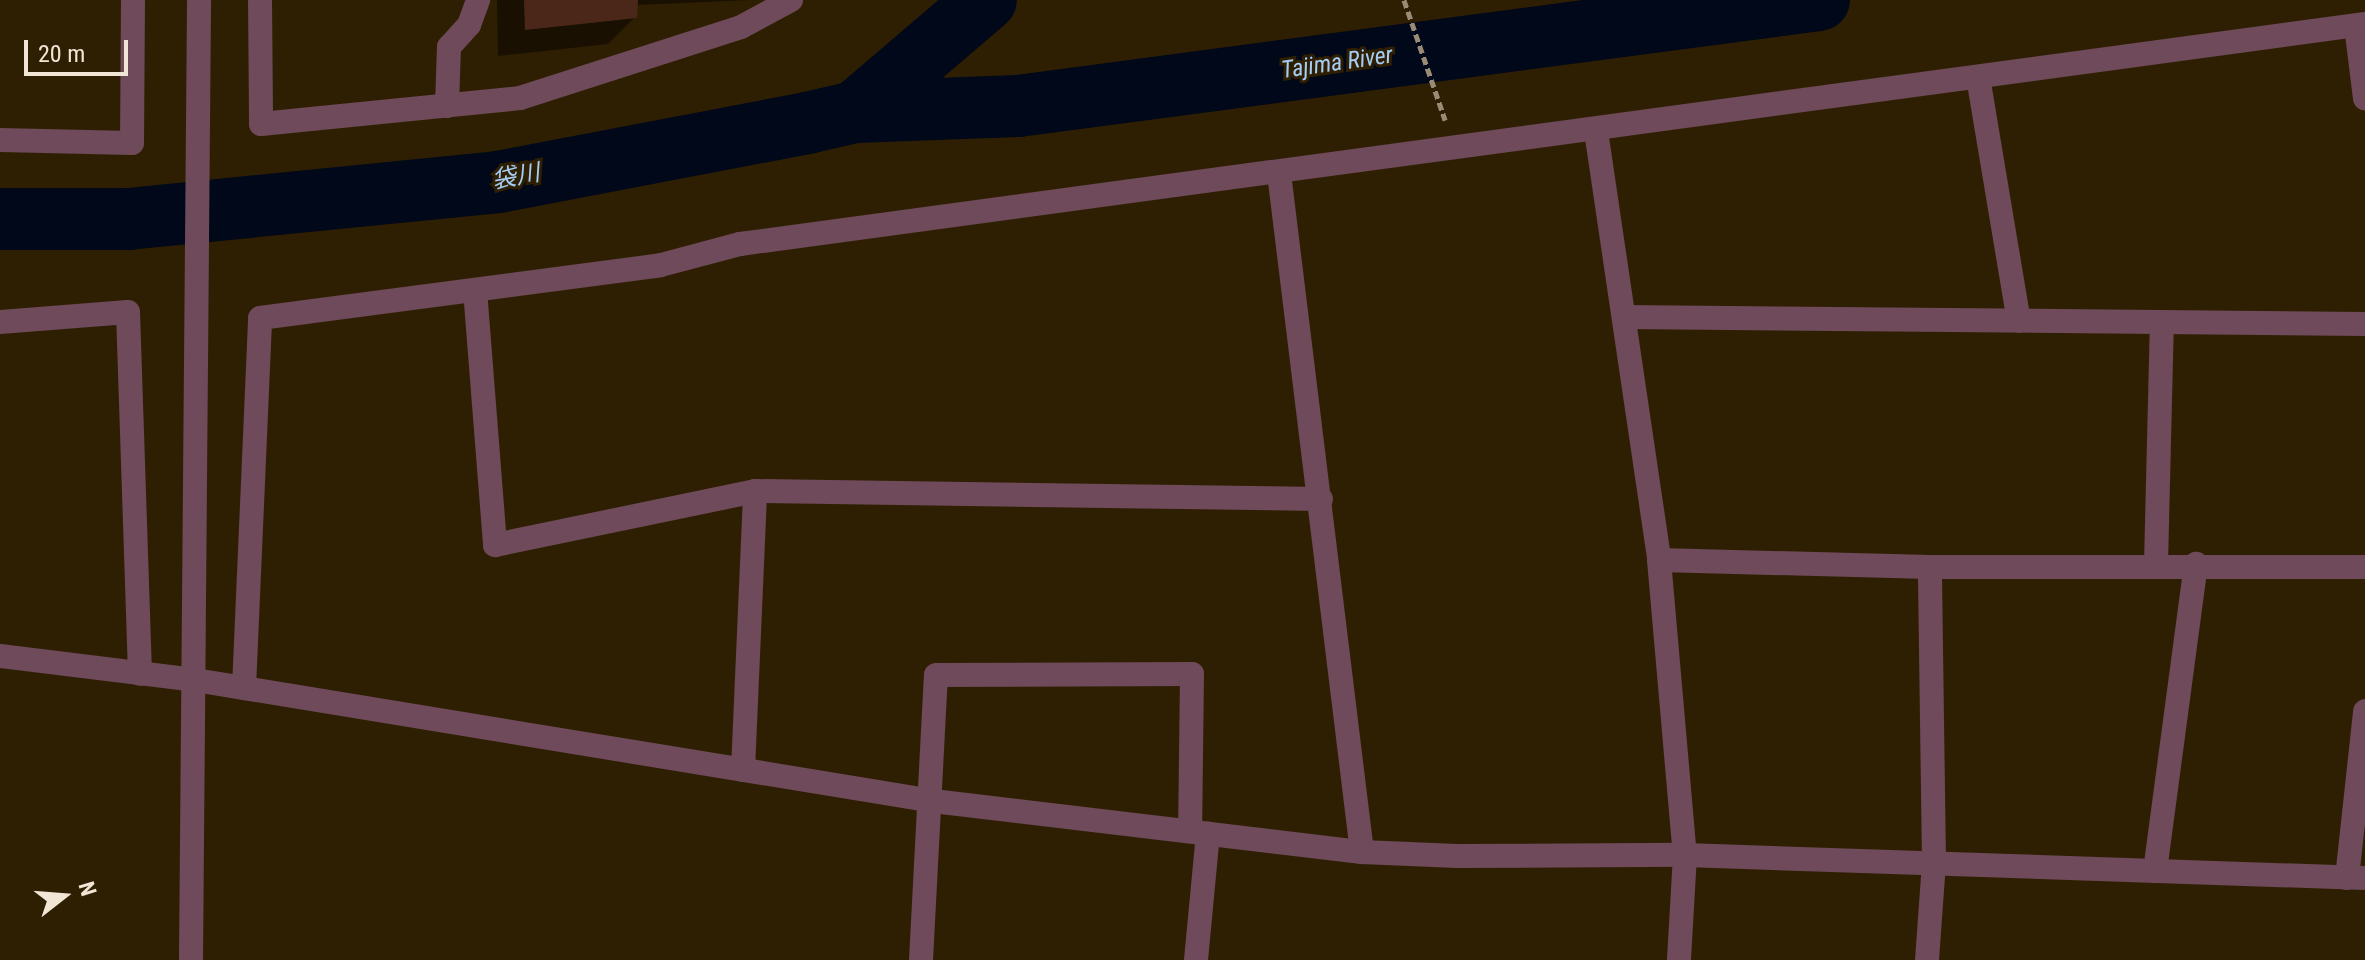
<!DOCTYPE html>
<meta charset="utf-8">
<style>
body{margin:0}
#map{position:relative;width:2365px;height:960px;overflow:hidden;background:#2f1f02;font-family:"Roboto Condensed","Noto Sans JP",sans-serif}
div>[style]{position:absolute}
.shadow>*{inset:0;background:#0007}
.river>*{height:62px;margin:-31px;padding:0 31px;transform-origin:31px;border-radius:31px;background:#00081a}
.building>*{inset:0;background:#4b2719}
.path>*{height:5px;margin-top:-2.5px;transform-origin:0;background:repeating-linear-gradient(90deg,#998b76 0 8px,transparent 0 12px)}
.minor>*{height:24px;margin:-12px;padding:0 12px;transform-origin:12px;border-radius:12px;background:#6e4a5a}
.tertiary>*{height:24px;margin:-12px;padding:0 12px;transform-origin:12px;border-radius:12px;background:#6e4a5a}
span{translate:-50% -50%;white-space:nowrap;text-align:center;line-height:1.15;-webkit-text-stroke:6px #2f1f02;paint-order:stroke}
.water-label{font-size:24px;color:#a5cdf5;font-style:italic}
.north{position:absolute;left:24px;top:856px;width:80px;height:80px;-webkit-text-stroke:6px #2f1f02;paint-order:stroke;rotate:73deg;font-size:22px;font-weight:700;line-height:32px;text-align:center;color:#f1e6d6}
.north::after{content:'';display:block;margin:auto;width:28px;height:36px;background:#f1e6d6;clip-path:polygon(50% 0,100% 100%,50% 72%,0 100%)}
.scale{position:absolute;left:24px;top:40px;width:104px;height:36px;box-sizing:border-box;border:4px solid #f1e6d6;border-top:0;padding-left:10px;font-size:24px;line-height:28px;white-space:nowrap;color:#f1e6d6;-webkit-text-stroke:6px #2f1f02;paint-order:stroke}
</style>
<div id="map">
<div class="shadow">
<div style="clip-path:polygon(497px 0,751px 0,636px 5px,635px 17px,608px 44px,498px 56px)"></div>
</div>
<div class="river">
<div style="left:855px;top:112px;width:163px;rotate:-2.1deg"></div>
<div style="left:1018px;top:106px;width:808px;rotate:-7.54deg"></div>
<div style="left:0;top:219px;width:128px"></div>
<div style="left:128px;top:219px;width:372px;rotate:-5.7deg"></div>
<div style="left:498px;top:182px;width:315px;rotate:-10.8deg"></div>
<div style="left:807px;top:123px;width:49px;rotate:-12.9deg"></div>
<div style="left:855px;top:112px;width:172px;rotate:-40.5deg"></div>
</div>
<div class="building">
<div style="clip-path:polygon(524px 0,638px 0,637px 18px,525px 30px)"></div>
</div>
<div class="path">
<div style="left:1404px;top:0;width:127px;rotate:71.1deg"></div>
</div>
<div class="minor">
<div style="left:260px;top:0;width:124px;rotate:89.5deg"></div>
<div style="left:261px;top:124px;width:260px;rotate:-5.7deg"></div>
<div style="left:520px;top:98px;width:232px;rotate:-17.8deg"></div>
<div style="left:741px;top:27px;width:57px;rotate:-28.4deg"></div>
<div style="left:2356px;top:26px;width:73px;rotate:82.9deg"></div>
<div style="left:1978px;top:77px;width:247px;rotate:80.5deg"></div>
<div style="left:447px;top:106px;width:59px;rotate:-88.1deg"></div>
<div style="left:449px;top:47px;width:30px;rotate:-48deg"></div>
<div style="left:469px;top:25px;width:27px;rotate:-70deg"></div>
<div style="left:1596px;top:131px;width:434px;rotate:81.6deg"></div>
<div style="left:1659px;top:560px;width:296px;rotate:85deg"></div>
<div style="left:1685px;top:855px;width:105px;rotate:93.3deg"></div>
<div style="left:0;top:140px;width:132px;rotate:1.3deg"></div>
<div style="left:132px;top:143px;width:143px;rotate:-89.6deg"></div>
<div style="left:1279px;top:173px;width:684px;rotate:83.03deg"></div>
<div style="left:475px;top:290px;width:256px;rotate:85.5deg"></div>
<div style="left:495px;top:545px;width:266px;rotate:-11.7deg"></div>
<div style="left:1624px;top:317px;width:741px;rotate:0.54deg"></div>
<div style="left:0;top:322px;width:128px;rotate:-4.5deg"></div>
<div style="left:128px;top:312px;width:362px;rotate:88.1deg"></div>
<div style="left:1659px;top:560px;width:271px;rotate:1.5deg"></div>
<div style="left:1930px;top:567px;width:435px"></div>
<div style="left:2156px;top:564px;width:242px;rotate:-88.6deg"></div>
<div style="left:244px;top:688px;width:370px;rotate:-87.5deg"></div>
<div style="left:260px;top:318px;width:404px;rotate:-7.5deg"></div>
<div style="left:661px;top:265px;width:82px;rotate:-14.9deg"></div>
<div style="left:740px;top:244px;width:1640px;rotate:-7.71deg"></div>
<div style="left:743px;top:770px;width:279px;rotate:-87.5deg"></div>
<div style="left:755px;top:491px;width:566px;rotate:0.81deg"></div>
<div style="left:1457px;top:856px;width:228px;rotate:-0.3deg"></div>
<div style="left:1685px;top:855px;width:680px;rotate:1.94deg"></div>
<div style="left:2155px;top:871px;width:310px;rotate:-82.4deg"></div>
<div style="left:2347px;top:878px;width:168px;rotate:-83.8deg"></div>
<div style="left:921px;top:960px;width:285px;rotate:-87deg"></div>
<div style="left:936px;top:675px;width:256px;rotate:-0.2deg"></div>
<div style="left:1192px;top:674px;width:157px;rotate:90.7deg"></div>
<div style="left:1196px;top:960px;width:127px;rotate:-84.6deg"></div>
<div style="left:1927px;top:960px;width:97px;rotate:-85.9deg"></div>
<div style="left:1934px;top:863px;width:296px;rotate:-90.8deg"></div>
</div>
<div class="tertiary">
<div style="left:0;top:656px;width:196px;rotate:7deg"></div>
<div style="left:195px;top:680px;width:748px;rotate:9.31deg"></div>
<div style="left:933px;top:801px;width:432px;rotate:6.8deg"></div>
<div style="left:1362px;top:852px;width:95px;rotate:2.4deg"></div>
<div style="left:191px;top:960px;width:960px;rotate:-89.52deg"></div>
</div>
<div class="water-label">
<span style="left:1337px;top:63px;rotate:-8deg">Tajima River</span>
<span style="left:516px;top:177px;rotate:-10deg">袋川</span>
</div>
<div class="north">N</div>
<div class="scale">20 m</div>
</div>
